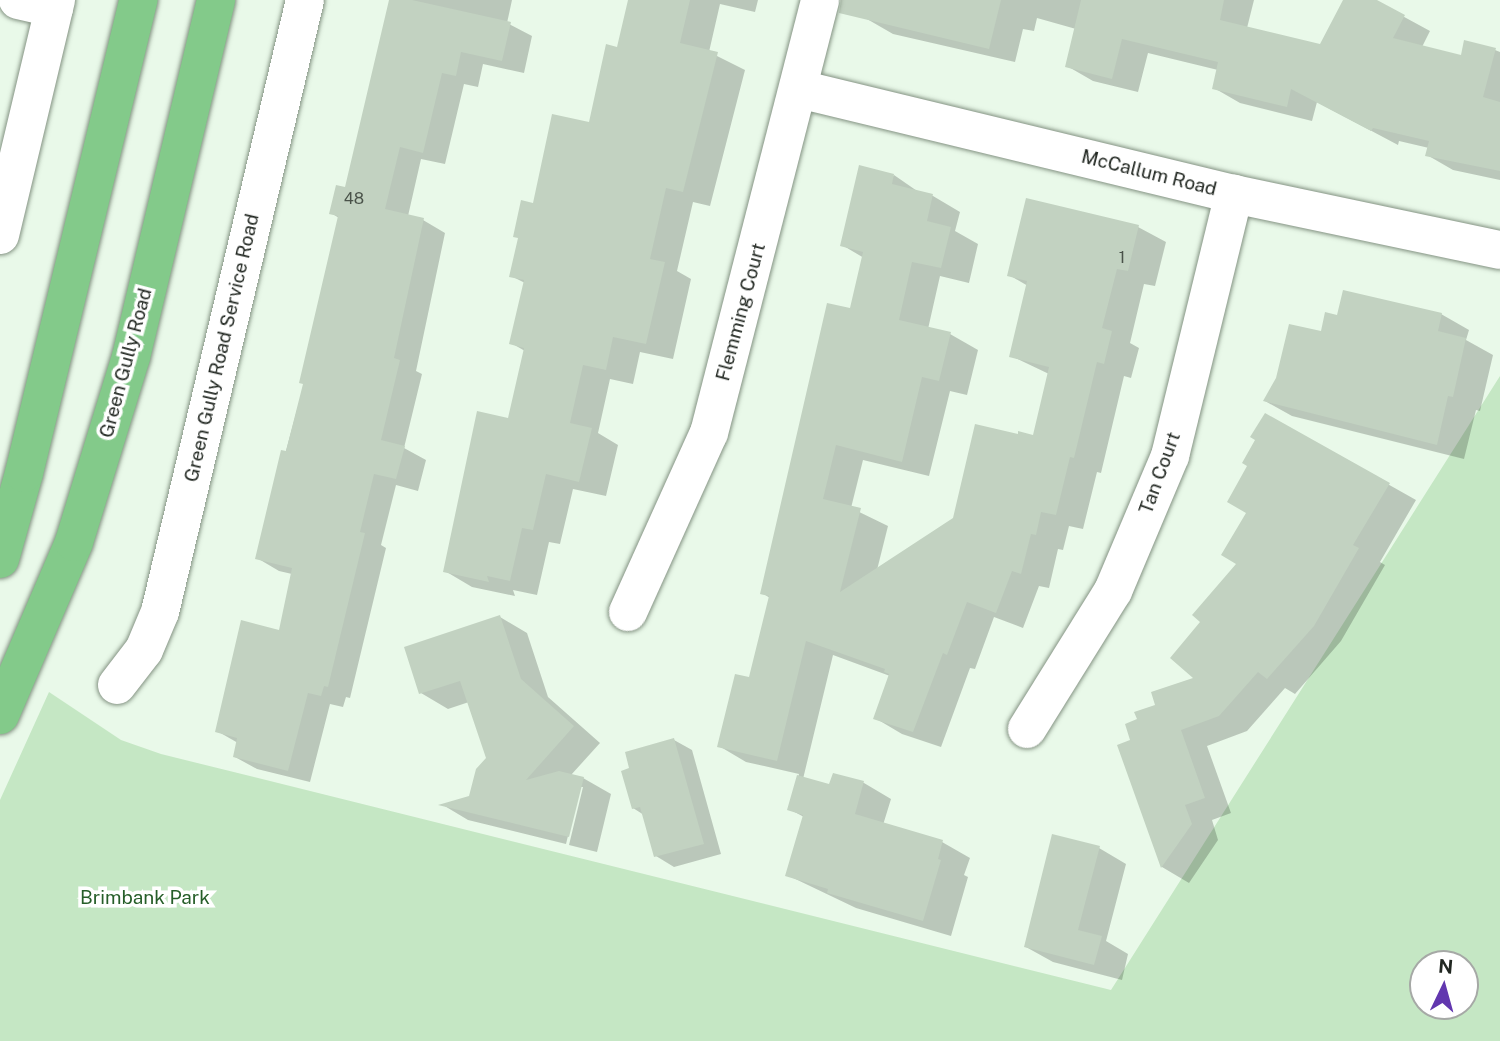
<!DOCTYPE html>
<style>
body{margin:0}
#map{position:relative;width:1500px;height:1041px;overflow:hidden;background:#e9f9e9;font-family:"Public Sans",sans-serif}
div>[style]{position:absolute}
.green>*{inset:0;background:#c5e7c4}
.shadow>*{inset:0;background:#0003}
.building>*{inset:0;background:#c2d2c1}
.roads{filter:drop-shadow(0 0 2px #849383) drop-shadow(0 0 2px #849383)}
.minor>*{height:38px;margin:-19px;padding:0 19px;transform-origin:19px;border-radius:19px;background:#fff}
.major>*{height:38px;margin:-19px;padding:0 19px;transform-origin:19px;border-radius:19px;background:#83ca8a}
span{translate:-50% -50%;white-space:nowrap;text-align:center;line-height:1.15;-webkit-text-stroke:7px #fff;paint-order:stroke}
.number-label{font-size:16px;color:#495249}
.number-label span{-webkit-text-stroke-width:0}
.street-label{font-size:19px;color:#212721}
.park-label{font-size:19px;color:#265e29}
.north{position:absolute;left:1409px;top:950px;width:70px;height:70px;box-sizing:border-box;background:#fff;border:2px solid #a6a9a6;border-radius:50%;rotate:5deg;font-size:19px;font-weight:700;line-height:28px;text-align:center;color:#212721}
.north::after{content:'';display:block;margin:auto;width:24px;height:32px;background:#6237af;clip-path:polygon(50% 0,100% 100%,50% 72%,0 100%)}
</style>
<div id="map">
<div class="green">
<div style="clip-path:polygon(evenodd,1500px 376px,1500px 1041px,0 1041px,0 800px,49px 692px,121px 740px,161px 754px,1111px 990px,1500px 376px,1423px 964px,1465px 964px,1465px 1006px,1423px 1006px,1423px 964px)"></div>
</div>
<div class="shadow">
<div style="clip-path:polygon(391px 0,512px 0,507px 23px,532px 36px,524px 73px,483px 64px,478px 87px,464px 84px,445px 164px,421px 159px,408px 216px,423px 220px,445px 233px,416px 371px,422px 374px,404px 448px,426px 460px,418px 491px,396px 485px,381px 545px,386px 548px,350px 698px,346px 697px,343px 707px,330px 704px,310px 782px,257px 769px,235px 757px,238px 743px,217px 731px,280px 632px,292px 574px,279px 571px,257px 558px,304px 384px,339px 218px,331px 213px,347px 190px)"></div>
<div style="clip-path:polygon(630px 0,758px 0,755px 12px,720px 4px,709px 52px,745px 70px,710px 206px,693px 202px,677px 271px,691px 279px,673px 359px,640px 352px,633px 384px,610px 379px,598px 433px,618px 445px,606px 496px,573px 489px,560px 544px,549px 542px,537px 595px,513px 590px,515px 596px,472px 587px,445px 571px,510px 420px,525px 351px,511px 343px,525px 283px,511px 276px,534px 205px,590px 124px,619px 49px)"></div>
<div style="clip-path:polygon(872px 0,1254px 0,1247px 28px,1321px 46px,1345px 0,1373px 0,1430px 31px,1422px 47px,1462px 57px,1495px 50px,1500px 52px,1500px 180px,1453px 170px,1427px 155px,1429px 148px,1399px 141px,1398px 145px,1317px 102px,1312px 121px,1240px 103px,1214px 88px,1218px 70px,1148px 53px,1138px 92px,1093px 81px,1067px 66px,1076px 29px,1037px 18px,1034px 31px,1023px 29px,1015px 62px,893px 34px,867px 19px)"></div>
<div style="clip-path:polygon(894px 175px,920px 193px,933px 196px,960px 212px,955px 231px,978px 244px,969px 283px,940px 276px,928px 329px,950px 334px,978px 350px,967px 395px,950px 391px,929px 476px,863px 460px,851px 508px,888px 526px,877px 570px,954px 519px,1019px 437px,1034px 437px,1049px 374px,1011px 356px,1028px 286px,1009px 275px,1138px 227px,1166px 242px,1155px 286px,1144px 284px,1130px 343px,1139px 348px,1131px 378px,1124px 376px,1101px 473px,1097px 472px,1083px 529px,1069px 526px,1063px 550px,1058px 549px,1049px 588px,1039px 586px,1023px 628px,994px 617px,975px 669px,970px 668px,941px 747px,902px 734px,875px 718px,890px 676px,833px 655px,803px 779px,830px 787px,834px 775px,864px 783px,891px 799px,883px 825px,942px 842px,970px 858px,964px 875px,968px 877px,951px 936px,856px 908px,787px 875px,804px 817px,789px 809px,799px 774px,746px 762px,719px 746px,750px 679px,770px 598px,762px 593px,851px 310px,864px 258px,842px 245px)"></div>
<div style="clip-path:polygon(1441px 314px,1469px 330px,1466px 340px,1493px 355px,1480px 411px,1476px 410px,1464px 459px,1292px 416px,1265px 401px,1338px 317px)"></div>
<div style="clip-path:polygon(1265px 415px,1416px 500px,1380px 562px,1385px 565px,1341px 641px,1295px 694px,1285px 688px,1247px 731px,1207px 746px,1231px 813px,1212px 820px,1218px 840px,1189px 883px,1162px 867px,1120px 746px,1133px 741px,1139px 721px,1196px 678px,1203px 622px,1239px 563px,1248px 512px,1249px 466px)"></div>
<div style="clip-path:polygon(500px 617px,527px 633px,548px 697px,600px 743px,571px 775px,583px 778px,611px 794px,597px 852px,569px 845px,583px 787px,580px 787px,566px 844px,468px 820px,443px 805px,471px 797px,488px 759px,469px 702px,448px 709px,421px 693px)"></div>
<div style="clip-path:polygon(674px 740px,692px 750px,721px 854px,674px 867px,656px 856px,644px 815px,633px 808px,631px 769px)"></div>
<div style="clip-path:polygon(1099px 848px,1126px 864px,1106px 941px,1128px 954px,1122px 980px,1053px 962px,1026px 947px)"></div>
</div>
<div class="building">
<div style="clip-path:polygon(389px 0,412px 0,511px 22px,502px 61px,461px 52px,456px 76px,442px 73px,423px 153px,400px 147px,385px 209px,424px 218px,394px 358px,400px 360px,381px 440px,405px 446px,396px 479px,374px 474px,360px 532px,365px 533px,328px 687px,324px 686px,321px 696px,308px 693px,288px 771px,233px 757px,237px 738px,215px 732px,241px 620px,279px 630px,292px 568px,255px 559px,281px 450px,286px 451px,303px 384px,299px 383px,338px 216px,329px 214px,336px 185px,345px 187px)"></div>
<div style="clip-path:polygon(628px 0,690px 0,680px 43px,718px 52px,683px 192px,666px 188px,650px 259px,665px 262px,646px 344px,613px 337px,606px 370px,583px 365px,570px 423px,592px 428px,579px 482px,546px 474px,533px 530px,522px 528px,510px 581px,487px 576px,489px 582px,443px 572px,477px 411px,508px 418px,524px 348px,509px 344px,524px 280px,509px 277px,518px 238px,513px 237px,521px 200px,533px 203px,552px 114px,589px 122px,606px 44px,617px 47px)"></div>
<div style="clip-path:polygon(841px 0,1001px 0,989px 49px,839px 13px)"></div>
<div style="clip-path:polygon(1081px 0,1224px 0,1220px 20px,1320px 44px,1343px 0,1377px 0,1405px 15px,1393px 38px,1461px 55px,1464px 40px,1496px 48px,1483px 97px,1500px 102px,1500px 171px,1425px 156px,1429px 141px,1373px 128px,1371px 131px,1291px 89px,1287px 107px,1212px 89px,1218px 62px,1122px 39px,1112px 79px,1065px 67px)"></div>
<div style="clip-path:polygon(859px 165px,894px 174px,892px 184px,933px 194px,927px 221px,951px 227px,941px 268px,912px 262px,899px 320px,951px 332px,939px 381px,922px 377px,902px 462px,836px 445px,823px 499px,861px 508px,840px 592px,953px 518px,975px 424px,1018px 434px,1018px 431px,1033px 435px,1049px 367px,1009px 357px,1027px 281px,1007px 276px,1026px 198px,1139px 225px,1128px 271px,1117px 269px,1102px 328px,1112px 331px,1104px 364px,1097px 362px,1074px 458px,1070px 457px,1056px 515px,1041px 512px,1036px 535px,1031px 534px,1021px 574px,1012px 571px,996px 613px,967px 602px,947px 655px,943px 653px,913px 732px,873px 719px,889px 674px,884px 672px,885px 669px,806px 641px,777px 761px,717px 747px,735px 674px,749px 677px,769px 596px,760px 594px,827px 303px,850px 308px,863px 252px,840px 246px)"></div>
<div style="clip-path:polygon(1343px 290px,1442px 313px,1438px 331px,1466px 338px,1453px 397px,1448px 396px,1437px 445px,1263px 401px,1276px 378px,1289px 324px,1321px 331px,1325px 312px,1337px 315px)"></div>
<div style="clip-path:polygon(1265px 413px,1390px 483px,1353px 545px,1359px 548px,1314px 626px,1267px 679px,1258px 672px,1219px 716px,1181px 730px,1205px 798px,1185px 805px,1192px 824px,1161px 868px,1117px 745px,1130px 740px,1125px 724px,1137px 719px,1134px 712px,1155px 705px,1151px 692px,1193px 678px,1170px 658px,1200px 622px,1192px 615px,1236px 564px,1221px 555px,1246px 513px,1227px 502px,1247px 466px,1242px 463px,1255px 440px,1250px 437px)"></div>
<div style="clip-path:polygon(500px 615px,521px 679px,574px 726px,526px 780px,559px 771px,584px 777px,569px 837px,438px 805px,469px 796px,476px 769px,486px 758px,460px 681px,419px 694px,404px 647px)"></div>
<div style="clip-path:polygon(674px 738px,704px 844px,654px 857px,640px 807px,632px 809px,621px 771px,629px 768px,625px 752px)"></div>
<div style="clip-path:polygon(833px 773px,864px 781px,855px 814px,943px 840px,938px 859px,941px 860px,923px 921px,827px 893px,828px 889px,785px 876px,803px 815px,787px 810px,797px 775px,829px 784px)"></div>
<div style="clip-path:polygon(1052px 834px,1100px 846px,1078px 930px,1102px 936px,1094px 965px,1024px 947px)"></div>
</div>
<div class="roads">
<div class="minor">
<div style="left:18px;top:0;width:37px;rotate:13deg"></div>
<div style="left:799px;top:89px;width:447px;rotate:13.6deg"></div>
<div style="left:1234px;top:194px;width:272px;rotate:11.9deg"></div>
<div style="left:0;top:235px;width:242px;rotate:-76.6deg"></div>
<div style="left:628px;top:612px;width:196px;rotate:-65.7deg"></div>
<div style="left:709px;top:433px;width:447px;rotate:-75.6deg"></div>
<div style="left:117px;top:685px;width:44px;rotate:-52.4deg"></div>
<div style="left:144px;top:650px;width:41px;rotate:-67.2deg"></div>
<div style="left:160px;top:612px;width:629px;rotate:-76.67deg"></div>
<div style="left:1027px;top:729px;width:163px;rotate:-58.1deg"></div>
<div style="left:1113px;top:591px;width:147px;rotate:-67.1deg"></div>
<div style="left:1170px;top:456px;width:270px;rotate:-76.3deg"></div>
</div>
<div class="major">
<div style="left:0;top:559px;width:89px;rotate:-74.4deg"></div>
<div style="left:24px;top:473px;width:487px;rotate:-76.4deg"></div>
<div style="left:0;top:715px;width:188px;rotate:-66.8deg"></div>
<div style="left:74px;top:542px;width:194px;rotate:-72.9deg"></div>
<div style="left:131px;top:357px;width:367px;rotate:-76.6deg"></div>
</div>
</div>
<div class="number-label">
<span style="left:354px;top:199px">48</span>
<span style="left:1122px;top:258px">1</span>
</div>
<div class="street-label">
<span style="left:1149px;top:173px;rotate:14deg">McCallum Road</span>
<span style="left:741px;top:312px;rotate:-75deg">Flemming Court</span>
<span style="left:222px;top:348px;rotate:-77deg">Green Gully Road Service Road</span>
<span style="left:126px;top:363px;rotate:-75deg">Green Gully Road</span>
<span style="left:1160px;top:473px;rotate:-70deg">Tan Court</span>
</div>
<div class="park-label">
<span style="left:145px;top:898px">Brimbank Park</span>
</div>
<div class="north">N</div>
</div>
